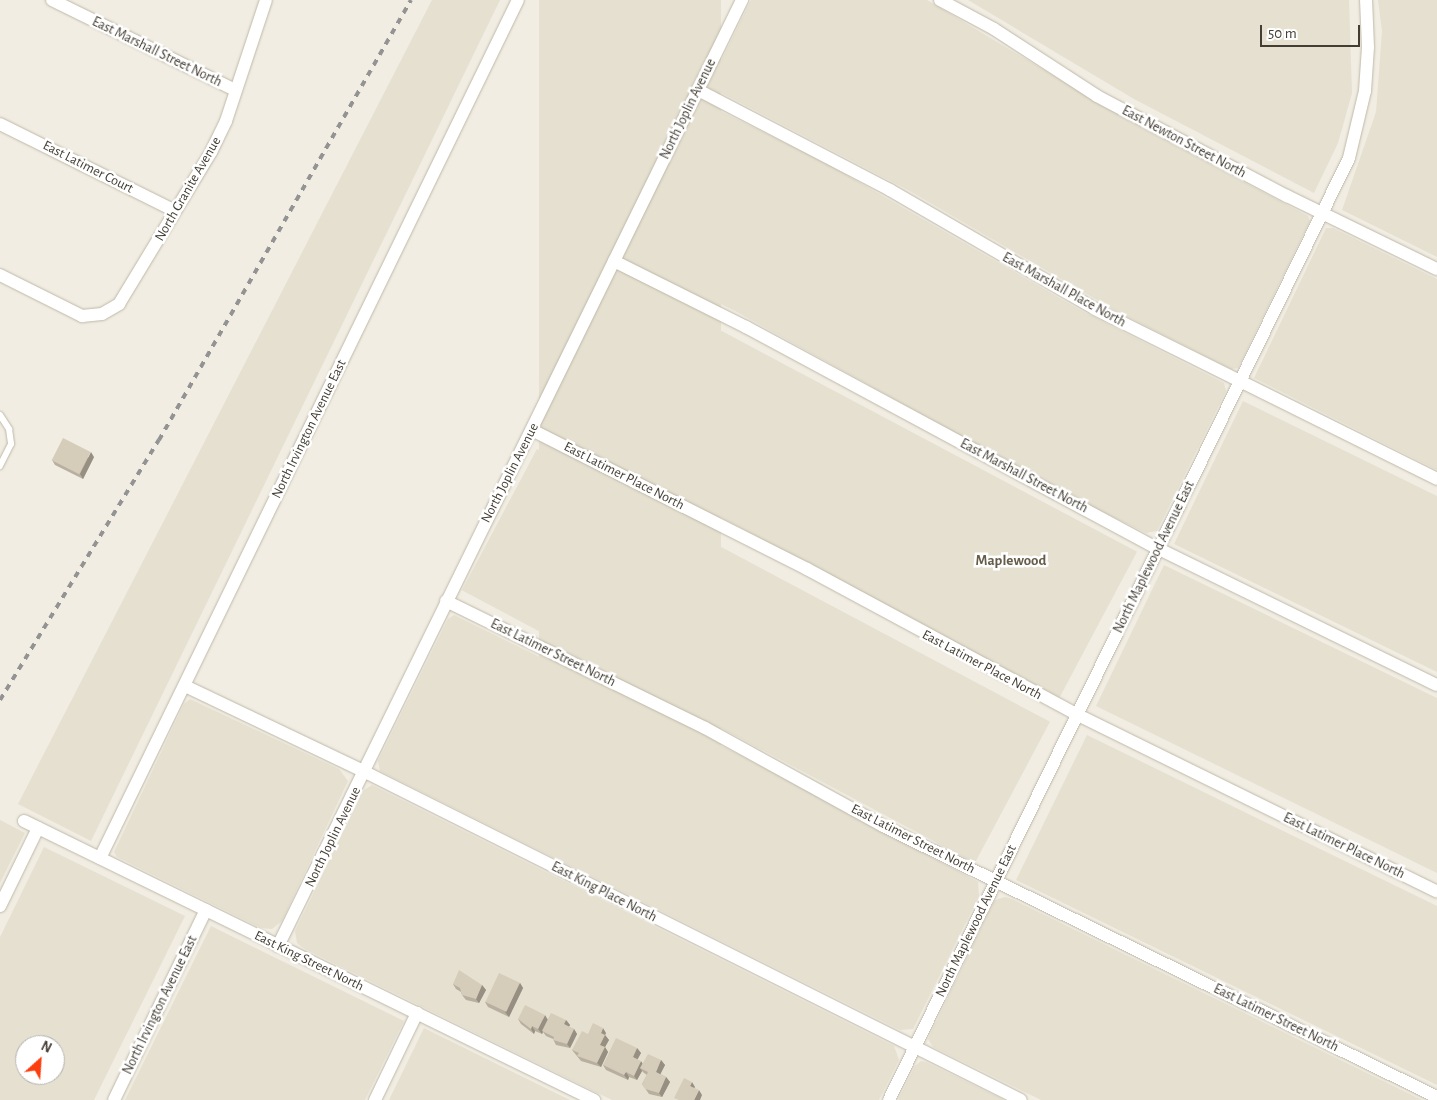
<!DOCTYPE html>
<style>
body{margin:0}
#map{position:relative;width:1437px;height:1100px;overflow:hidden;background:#f1ede2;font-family:"Alegreya Sans",sans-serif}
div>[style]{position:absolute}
.residential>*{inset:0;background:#e5e0d0;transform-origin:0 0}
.roads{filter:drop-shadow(0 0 1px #bfb8a8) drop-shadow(0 0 1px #bfb8a8)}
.service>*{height:6px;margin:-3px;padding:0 3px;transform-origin:3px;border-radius:3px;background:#fff}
.minor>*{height:12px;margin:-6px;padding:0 6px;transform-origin:6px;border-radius:6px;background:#fff}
.rail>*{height:4px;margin-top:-2px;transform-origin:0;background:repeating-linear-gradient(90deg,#939393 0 6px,transparent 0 12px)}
.wall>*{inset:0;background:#b8afa0}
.shaded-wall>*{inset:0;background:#968f82}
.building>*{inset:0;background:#d6ccba;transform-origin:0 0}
span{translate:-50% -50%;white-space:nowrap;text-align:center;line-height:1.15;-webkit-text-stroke:5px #fff;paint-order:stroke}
.street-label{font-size:14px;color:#433d33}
.neighbourhood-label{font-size:15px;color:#655c4a;font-weight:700}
.north{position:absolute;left:15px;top:1035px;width:50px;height:50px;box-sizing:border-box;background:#fff;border:1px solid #b4b1ad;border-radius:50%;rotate:26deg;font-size:14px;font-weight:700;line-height:20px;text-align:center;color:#433d33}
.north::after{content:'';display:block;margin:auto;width:18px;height:22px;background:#fc3e0e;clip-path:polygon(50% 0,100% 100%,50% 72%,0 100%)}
.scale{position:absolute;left:1260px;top:25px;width:100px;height:22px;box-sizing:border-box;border:2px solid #433d33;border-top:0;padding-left:6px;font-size:15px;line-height:18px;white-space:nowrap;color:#433d33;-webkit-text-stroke:4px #fff;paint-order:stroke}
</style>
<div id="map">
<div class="residential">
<div style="clip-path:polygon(432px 0,500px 0,91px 841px,18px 804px)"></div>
<div style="left:539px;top:0;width:182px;height:752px"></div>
<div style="clip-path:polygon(751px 0,927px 0,1131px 122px,1308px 216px,1310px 221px,1238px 368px,1231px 369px,1118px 312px,908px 190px,714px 89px,711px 81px)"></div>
<div style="clip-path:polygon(968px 0,1349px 0,1352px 93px,1338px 143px,1314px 193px,1134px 99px)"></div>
<div style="clip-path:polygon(1378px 0,1437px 0,1437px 257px,1342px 210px,1376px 112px,1382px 31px)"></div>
<div style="clip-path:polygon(704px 103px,824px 162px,1082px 311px,1224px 383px,1226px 391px,1157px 531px,1146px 533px,1066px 494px,735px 311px,632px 260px,628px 256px,630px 248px,699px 106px)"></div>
<div style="clip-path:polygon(1326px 228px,1333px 228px,1437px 279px,1437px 470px,1254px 378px)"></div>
<div style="left:624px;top:279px;width:581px;height:165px;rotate:28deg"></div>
<div style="clip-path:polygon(1243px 401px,1437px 496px,1437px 672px,1174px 544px)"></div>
<div style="left:537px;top:449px;width:581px;height:160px;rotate:28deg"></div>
<div style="clip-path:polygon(1164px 565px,1437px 698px,1437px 873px,1096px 706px)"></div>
<div style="clip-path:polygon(454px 615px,742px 756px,978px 882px,979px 896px,913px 1029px,900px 1030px,380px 771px,378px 761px,448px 619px)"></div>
<div style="clip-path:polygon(190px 699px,339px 769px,348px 781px,282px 921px,272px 929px,261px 928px,117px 857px,114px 852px,184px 704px)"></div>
<div style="clip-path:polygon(1087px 735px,1437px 906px,1437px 1085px,1016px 880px)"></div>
<div style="clip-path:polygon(372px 785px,894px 1046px,899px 1060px,879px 1100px,612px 1100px,303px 948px,297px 943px,295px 931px,364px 790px)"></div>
<div style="clip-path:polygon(0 820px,25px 833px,0 883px)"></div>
<div style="clip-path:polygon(evenodd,44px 847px,185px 916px,94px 1100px,0 1100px,0 937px,44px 847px,25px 1045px,55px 1045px,55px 1075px,25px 1075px,25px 1045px)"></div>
<div style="clip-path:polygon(1005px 897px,1012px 899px,1422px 1100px,1041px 1100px,933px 1047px,928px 1039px,992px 905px,995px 900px)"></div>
<div style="clip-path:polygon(211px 926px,404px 1021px,365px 1100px,125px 1100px)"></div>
<div style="clip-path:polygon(424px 1028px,570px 1100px,389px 1100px)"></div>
<div style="clip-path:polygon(921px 1061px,926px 1062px,1004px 1100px,898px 1100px,915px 1066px)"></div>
</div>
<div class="roads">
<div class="service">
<div style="left:0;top:415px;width:17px;rotate:57deg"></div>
<div style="left:9px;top:429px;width:15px;rotate:82deg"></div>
<div style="left:11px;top:444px;width:25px;rotate:117deg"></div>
</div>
<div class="minor">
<div style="left:52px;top:0;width:204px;rotate:26.2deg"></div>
<div style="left:940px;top:0;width:61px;rotate:28.2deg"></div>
<div style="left:994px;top:29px;width:123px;rotate:33deg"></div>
<div style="left:1097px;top:96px;width:215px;rotate:27.8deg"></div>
<div style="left:1287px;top:196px;width:167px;rotate:26deg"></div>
<div style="left:698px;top:90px;width:216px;rotate:27.5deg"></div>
<div style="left:890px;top:190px;width:237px;rotate:30.1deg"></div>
<div style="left:1095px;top:309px;width:382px;rotate:26.4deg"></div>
<div style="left:0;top:124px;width:195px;rotate:26.4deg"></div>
<div style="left:614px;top:261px;width:148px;rotate:26.6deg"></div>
<div style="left:746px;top:327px;width:469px;rotate:28.3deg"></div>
<div style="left:1159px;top:549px;width:309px;rotate:26.1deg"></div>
<div style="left:0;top:275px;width:92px;rotate:26.6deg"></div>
<div style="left:82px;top:316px;width:20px;rotate:-6deg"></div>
<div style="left:102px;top:314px;width:20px;rotate:-30deg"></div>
<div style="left:119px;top:304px;width:178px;rotate:-58.8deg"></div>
<div style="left:211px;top:152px;width:34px;rotate:-64deg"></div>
<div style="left:226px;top:121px;width:127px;rotate:-71.7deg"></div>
<div style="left:532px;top:430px;width:308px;rotate:26.8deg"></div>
<div style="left:807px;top:569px;width:306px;rotate:28.3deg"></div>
<div style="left:1076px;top:714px;width:402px;rotate:26.2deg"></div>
<div style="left:446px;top:601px;width:288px;rotate:26.1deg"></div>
<div style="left:705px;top:728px;width:203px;rotate:28.8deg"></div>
<div style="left:883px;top:826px;width:617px;rotate:26.07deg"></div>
<div style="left:185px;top:686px;width:199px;rotate:25.5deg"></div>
<div style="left:365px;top:772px;width:733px;rotate:26.57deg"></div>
<div style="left:24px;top:821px;width:635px;rotate:26.08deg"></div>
<div style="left:100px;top:858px;width:954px;rotate:-64.03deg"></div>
<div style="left:0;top:906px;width:87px;rotate:-64deg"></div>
<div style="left:278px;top:946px;width:1054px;rotate:-63.87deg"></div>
<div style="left:114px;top:1100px;width:211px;rotate:-64.2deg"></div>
<div style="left:375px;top:1100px;width:97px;rotate:-64.2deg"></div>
<div style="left:889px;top:1100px;width:1048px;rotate:-63.97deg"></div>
<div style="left:1349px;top:158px;width:69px;rotate:-76.6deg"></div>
<div style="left:1365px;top:91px;width:44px;rotate:-86.1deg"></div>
<div style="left:1368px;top:47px;width:47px;rotate:-92.4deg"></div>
</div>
</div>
<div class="rail">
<div style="left:0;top:700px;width:305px;rotate:-58.6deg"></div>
<div style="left:159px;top:440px;width:507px;rotate:-60.2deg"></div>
</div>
<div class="wall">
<div style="clip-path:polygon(94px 457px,83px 479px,55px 465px,52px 460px)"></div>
<div style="clip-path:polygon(520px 983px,523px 988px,509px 1017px,488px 1007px,485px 1002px)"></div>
<div style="clip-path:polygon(453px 984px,482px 985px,486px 990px,479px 1003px,466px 1000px,462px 995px,461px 992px,456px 989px)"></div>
<div style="clip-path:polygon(518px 1019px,566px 1020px,570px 1025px,569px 1027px,574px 1029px,577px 1034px,570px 1048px,556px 1045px,553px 1039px,546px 1036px,543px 1032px,542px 1034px,535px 1031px,534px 1034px,521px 1024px)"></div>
<div style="clip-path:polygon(606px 1033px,605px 1035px,609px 1040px,605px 1047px,608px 1052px,601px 1067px,581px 1061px,572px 1050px)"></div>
<div style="clip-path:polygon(637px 1048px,641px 1053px,637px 1060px,643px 1064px,661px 1060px,665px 1065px,660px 1074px,666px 1077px,670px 1082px,662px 1097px,649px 1094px,642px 1084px,647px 1075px,644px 1073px,642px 1071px,637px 1080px,629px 1077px,628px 1080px,606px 1070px,603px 1065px)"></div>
</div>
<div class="shaded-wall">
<div style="clip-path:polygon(91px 452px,94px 457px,83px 479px,80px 474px)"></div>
<div style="clip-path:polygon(520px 983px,523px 988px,509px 1017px,505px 1012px)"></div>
<div style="clip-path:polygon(482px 985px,486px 990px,479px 1003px,476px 999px)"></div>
<div style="clip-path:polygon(545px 1015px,548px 1020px,542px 1034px,538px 1029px)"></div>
<div style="clip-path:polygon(566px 1020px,570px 1025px,567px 1029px,564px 1024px)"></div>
<div style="clip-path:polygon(532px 1026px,535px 1031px,534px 1034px,531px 1029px)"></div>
<div style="clip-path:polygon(603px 1028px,606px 1033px,605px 1035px,609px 1040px,605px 1047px,608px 1052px,601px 1067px,597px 1063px,600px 1045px,601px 1033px)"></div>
<div style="clip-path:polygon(574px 1029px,577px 1034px,570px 1048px,567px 1044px)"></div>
<div style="clip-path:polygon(637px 1048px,641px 1053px,636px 1062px,633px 1057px)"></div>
<div style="clip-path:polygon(661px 1060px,665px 1065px,659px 1077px,656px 1072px)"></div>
<div style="clip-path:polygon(641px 1061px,644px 1066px,640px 1068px,642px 1071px,637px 1080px,634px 1076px)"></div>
<div style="clip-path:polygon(626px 1072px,629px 1077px,628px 1080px,624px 1075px)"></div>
<div style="clip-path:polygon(666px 1077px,670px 1082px,662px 1097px,659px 1093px)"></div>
<div style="clip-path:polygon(692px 1082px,695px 1087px,693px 1091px,690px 1086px)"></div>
<div style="clip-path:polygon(699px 1090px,702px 1095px,700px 1100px,694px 1100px)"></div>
</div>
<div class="building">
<div style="left:63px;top:438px;width:31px;height:25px;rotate:27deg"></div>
<div style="clip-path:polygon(459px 970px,482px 985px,476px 999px,462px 995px,460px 988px,453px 984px)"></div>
<div style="left:499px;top:973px;width:23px;height:32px;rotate:25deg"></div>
<div style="clip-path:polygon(525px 1005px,545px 1015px,538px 1029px,532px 1026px,531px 1029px,518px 1019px)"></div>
<div style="clip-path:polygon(551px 1013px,566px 1020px,564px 1024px,574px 1029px,567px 1044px,553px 1040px,554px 1037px,542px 1031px)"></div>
<div style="clip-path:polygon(593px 1023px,603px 1028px,601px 1033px,605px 1035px,600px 1045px,605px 1047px,597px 1063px,577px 1056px,579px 1053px,572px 1050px,582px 1031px,588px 1034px)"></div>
<div style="clip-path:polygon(616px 1038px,637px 1048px,633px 1057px,641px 1061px,634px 1076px,626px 1072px,624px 1075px,603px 1065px)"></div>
<div style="clip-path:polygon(648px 1054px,661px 1060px,656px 1072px,666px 1077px,659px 1093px,645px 1089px,642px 1084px,648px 1072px,640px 1068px)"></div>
<div style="clip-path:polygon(684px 1078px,692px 1082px,690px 1086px,699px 1090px,694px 1100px,679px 1100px,674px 1098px)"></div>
</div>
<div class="street-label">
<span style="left:157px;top:52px;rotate:26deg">East Marshall Street North</span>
<span style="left:688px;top:109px;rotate:-64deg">North Joplin Avenue</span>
<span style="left:1184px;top:142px;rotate:28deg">East Newton Street North</span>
<span style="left:88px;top:167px;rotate:27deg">East Latimer Court</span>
<span style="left:188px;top:189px;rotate:-60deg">North Granite Avenue</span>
<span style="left:1064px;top:290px;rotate:29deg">East Marshall Place North</span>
<span style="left:309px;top:429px;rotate:-64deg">North Irvington Avenue East</span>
<span style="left:510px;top:473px;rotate:-63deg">North Joplin Avenue</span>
<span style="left:624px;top:476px;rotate:27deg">East Latimer Place North</span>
<span style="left:1024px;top:476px;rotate:28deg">East Marshall Street North</span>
<span style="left:1154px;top:557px;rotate:-64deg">North Maplewood Avenue East</span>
<span style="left:553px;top:653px;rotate:26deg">East Latimer Street North</span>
<span style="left:982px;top:665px;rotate:28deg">East Latimer Place North</span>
<span style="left:333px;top:837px;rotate:-64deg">North Joplin Avenue</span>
<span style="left:913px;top:839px;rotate:27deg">East Latimer Street North</span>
<span style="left:1344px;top:846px;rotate:26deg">East Latimer Place North</span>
<span style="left:604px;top:892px;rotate:27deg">East King Place North</span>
<span style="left:976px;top:921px;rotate:-64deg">North Maplewood Avenue East</span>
<span style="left:309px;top:961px;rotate:26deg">East King Street North</span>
<span style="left:160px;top:1005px;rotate:-64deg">North Irvington Avenue East</span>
<span style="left:1276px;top:1018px;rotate:26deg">East Latimer Street North</span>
</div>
<div class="neighbourhood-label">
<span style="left:1011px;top:561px">Maplewood</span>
</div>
<div class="north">N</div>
<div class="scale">50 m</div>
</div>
